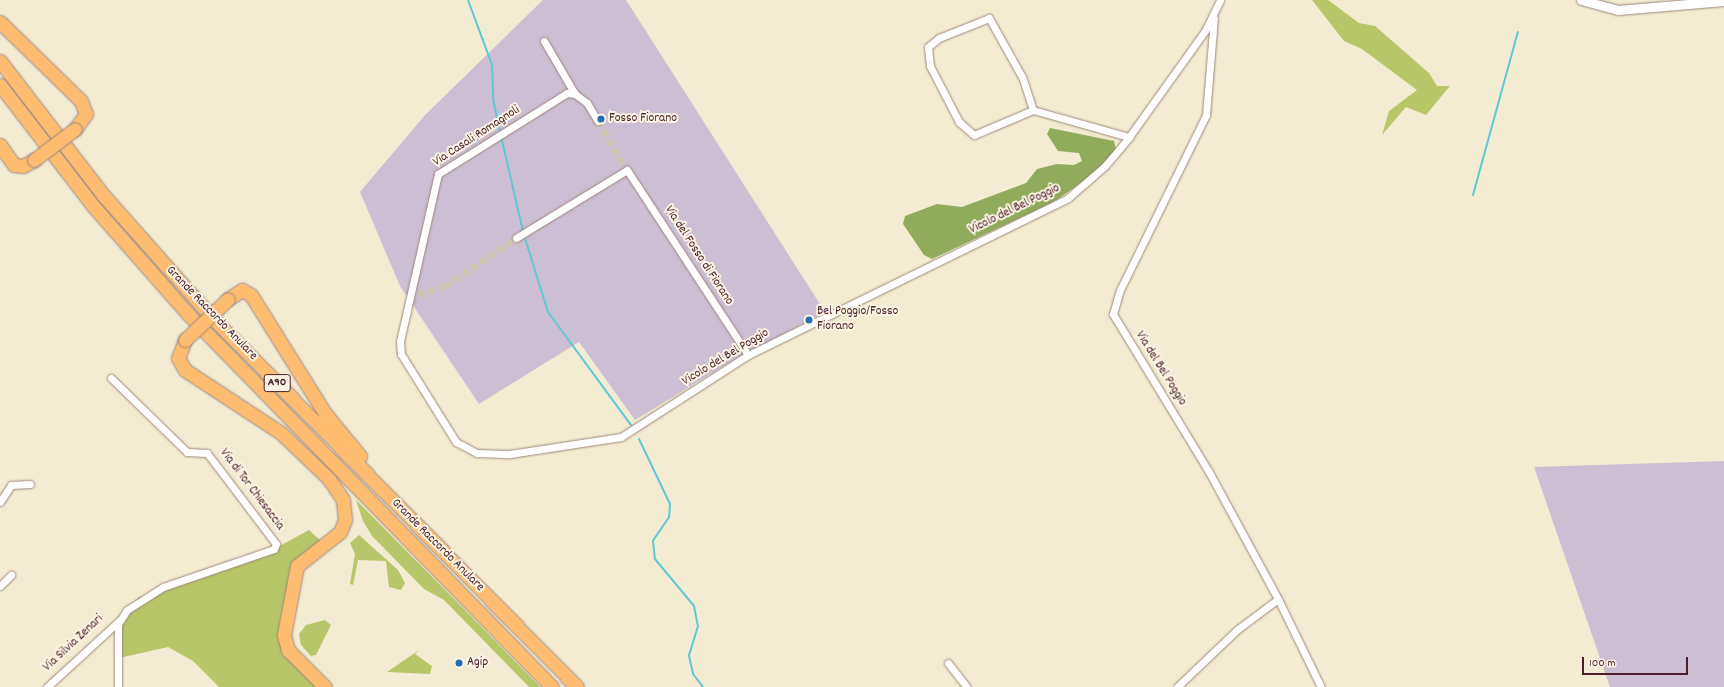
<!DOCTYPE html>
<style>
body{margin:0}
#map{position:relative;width:1724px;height:687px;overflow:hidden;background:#f3ecd2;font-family:Dekko,sans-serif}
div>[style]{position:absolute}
.industrial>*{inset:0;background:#ccbed3}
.green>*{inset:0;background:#b7c668}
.forest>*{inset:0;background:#91ab5c}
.stream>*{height:2px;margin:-1px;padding:0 1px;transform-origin:1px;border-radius:1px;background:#5dc8d6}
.minor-tunnel>*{height:7px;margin-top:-3.5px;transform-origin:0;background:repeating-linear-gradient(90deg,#d1c3b1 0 7px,transparent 0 10.5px)}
.roads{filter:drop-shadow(0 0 1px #9e867e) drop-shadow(0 0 1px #9e867e)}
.minor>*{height:7px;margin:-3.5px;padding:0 3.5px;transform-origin:3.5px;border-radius:3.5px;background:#fff}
.tertiary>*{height:9px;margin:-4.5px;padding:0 4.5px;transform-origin:4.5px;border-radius:4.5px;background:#fff}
.motorway>*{height:13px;margin:-6.5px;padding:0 6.5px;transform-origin:6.5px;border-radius:6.5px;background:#febc70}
.bridges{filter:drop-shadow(0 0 1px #9e867e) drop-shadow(0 0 1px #9e867e)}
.motorway-bridge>*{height:13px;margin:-6.5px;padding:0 6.5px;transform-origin:6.5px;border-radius:6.5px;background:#febc70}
.dots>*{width:11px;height:11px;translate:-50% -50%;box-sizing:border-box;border:2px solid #fcf5e5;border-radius:50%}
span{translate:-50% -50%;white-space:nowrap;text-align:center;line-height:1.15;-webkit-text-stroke:4px #fcf5e5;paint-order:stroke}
.shield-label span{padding:1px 3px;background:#fcf5e5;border:1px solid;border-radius:3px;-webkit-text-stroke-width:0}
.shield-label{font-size:12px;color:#4a1f2b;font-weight:700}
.poi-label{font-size:13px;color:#4a1f2b}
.left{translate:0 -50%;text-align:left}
.street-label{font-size:13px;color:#4a1f2b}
.scale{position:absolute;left:1582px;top:657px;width:106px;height:18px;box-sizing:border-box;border:2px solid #4a1f2b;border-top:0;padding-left:5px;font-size:12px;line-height:14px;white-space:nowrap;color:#4a1f2b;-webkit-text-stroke:3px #fcf5e5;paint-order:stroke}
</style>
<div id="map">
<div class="industrial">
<div style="clip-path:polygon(543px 0,626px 0,825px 312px,727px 364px,635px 420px,579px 342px,479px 404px,400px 286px,360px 192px,425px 115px)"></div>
<div style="clip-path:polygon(1724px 461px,1724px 687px,1610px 687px,1534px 467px)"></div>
</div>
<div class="green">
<div style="clip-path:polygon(1312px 0,1328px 0,1359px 23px,1375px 26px,1429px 73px,1437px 86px,1450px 86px,1426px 115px,1406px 107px,1382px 135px,1389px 111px,1417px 90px,1362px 49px,1344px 41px)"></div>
<div style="clip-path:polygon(356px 500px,451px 596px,540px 687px,529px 687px,444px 600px,424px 589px,372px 536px,363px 521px)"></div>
<div style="clip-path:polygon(309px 530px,323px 543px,305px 557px,284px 635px,325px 687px,219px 687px,193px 661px,168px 647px,119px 658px,118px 629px,126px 611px,138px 598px,274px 549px)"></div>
<div style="clip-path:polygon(359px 535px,398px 570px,405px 583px,401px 590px,389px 587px,386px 561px,358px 560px,353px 585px,350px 584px,355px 554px,350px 543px)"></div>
<div style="clip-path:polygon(325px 620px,331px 625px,316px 655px,311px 656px,301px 645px,299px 634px,306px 625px)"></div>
<div style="clip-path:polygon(419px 650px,415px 654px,432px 666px,430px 674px,387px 672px)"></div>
</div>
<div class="forest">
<div style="clip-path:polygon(1050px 128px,1114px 141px,1116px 150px,1091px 176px,1052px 203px,932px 259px,924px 255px,903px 224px,905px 216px,937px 204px,962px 207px,1026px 183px,1037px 169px,1057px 164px,1074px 165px,1082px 161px,1079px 153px,1058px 151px,1047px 134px)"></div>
</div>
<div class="stream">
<div style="left:468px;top:0;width:69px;rotate:69.7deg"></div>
<div style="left:492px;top:65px;width:34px;rotate:88deg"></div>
<div style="left:493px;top:99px;width:34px;rotate:78deg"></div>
<div style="left:501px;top:136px;width:98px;rotate:77deg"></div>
<div style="left:1473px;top:195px;width:169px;rotate:-74.6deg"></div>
<div style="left:524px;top:235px;width:81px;rotate:72.7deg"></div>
<div style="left:548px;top:312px;width:140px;rotate:53.7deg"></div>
<div style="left:639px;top:439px;width:72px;rotate:64.5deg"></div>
<div style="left:670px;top:504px;width:13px;rotate:94deg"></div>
<div style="left:669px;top:517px;width:29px;rotate:124deg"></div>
<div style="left:653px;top:541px;width:18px;rotate:84deg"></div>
<div style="left:655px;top:559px;width:61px;rotate:50.3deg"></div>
<div style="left:694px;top:606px;width:20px;rotate:79deg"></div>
<div style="left:698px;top:626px;width:31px;rotate:107deg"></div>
<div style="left:689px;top:656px;width:18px;rotate:77deg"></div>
<div style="left:693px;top:674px;width:16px;rotate:52deg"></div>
</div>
<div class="minor-tunnel">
<div style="left:598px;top:121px;width:57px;rotate:59.4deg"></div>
<div style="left:409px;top:298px;width:39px;rotate:-18deg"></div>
<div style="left:446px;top:286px;width:85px;rotate:-34.4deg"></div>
</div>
<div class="roads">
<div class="minor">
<div style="left:544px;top:41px;width:61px;rotate:59.7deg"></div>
<div style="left:575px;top:94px;width:15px;rotate:37deg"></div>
<div style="left:587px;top:103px;width:21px;rotate:59deg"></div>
<div style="left:575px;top:94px;width:8px;rotate:-173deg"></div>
<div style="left:567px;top:93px;width:152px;rotate:147.9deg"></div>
<div style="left:438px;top:174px;width:171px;rotate:102.8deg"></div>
<div style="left:400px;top:341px;width:13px;rotate:86deg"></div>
<div style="left:401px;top:354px;width:104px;rotate:58deg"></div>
<div style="left:456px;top:442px;width:24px;rotate:28deg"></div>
<div style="left:477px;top:453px;width:33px;rotate:2deg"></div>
<div style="left:510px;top:454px;width:112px;rotate:-8.7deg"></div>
<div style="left:621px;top:437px;width:151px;rotate:-32.8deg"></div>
<div style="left:748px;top:355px;width:356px;rotate:-26.1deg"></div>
<div style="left:1068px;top:198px;width:49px;rotate:-40.9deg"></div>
<div style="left:1105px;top:166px;width:38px;rotate:-50deg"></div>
<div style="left:1129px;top:137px;width:130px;rotate:-54.4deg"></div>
<div style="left:1205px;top:31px;width:34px;rotate:-64deg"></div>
<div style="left:1033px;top:110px;width:35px;rotate:-108deg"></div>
<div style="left:1022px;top:77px;width:68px;rotate:-119.2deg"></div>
<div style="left:989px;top:18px;width:54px;rotate:158.2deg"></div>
<div style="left:939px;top:38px;width:14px;rotate:141deg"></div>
<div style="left:928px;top:47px;width:19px;rotate:84deg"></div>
<div style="left:930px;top:66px;width:63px;rotate:62.6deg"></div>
<div style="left:959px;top:122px;width:20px;rotate:41deg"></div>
<div style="left:974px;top:135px;width:64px;rotate:-23deg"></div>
<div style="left:1033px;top:110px;width:100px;rotate:15.7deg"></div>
<div style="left:516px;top:238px;width:130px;rotate:-31.5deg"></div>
<div style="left:627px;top:170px;width:221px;rotate:56.8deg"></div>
<div style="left:111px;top:378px;width:106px;rotate:44.2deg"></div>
<div style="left:187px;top:452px;width:20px;rotate:3deg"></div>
<div style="left:207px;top:453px;width:114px;rotate:52.8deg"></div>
<div style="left:276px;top:544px;width:5px;rotate:112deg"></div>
<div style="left:274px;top:549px;width:117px;rotate:161.1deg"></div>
<div style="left:163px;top:587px;width:43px;rotate:147.4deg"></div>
<div style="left:127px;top:610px;width:17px;rotate:123deg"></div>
<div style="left:118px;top:624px;width:63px;rotate:90deg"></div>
<div style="left:0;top:502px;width:20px;rotate:-57deg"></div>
<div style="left:11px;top:485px;width:19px;rotate:-3deg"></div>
<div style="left:0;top:586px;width:16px;rotate:-45deg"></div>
<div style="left:1278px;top:599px;width:98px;rotate:64deg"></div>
<div style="left:948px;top:663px;width:31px;rotate:52deg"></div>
<div style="left:47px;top:687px;width:98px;rotate:-42.5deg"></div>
<div style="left:1177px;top:687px;width:84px;rotate:-43.6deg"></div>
<div style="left:1238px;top:629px;width:50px;rotate:-36.9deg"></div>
<div style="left:1278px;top:599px;width:145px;rotate:-118.5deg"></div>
<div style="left:1209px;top:472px;width:185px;rotate:-121.3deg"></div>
<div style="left:1113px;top:314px;width:25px;rotate:-74deg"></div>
<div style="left:1120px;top:290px;width:195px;rotate:-63.8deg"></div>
<div style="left:1206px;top:115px;width:97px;rotate:-85.3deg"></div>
</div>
<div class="tertiary">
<div style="left:1581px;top:0;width:38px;rotate:15deg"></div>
<div style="left:1618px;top:10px;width:106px;rotate:-4.9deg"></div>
</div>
<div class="motorway">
<div style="left:0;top:22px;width:113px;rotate:44.3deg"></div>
<div style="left:81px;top:101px;width:14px;rotate:69deg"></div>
<div style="left:86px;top:114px;width:19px;rotate:126deg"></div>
<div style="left:0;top:61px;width:170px;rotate:52.4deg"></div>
<div style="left:104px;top:196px;width:154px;rotate:48.4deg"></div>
<div style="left:206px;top:311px;width:528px;rotate:45.38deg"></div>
<div style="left:0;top:85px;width:154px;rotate:52.4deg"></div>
<div style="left:94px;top:207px;width:142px;rotate:48.7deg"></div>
<div style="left:188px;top:314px;width:521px;rotate:45.7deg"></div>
<div style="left:0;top:145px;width:24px;rotate:55deg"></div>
<div style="left:14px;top:165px;width:9px;rotate:6deg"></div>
<div style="left:23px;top:166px;width:13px;rotate:-29deg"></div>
<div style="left:228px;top:299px;width:17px;rotate:-33deg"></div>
<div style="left:242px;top:290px;width:10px;rotate:29deg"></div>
<div style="left:251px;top:295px;width:138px;rotate:58deg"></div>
<div style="left:324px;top:412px;width:57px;rotate:50.7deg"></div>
<div style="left:185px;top:340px;width:19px;rotate:111deg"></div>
<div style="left:178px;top:358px;width:14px;rotate:60deg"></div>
<div style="left:185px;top:370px;width:115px;rotate:33.3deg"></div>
<div style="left:281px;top:433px;width:66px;rotate:43.8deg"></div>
<div style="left:329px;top:479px;width:25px;rotate:56deg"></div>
<div style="left:343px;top:500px;width:20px;rotate:84deg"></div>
<div style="left:345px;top:520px;width:13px;rotate:113deg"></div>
<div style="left:340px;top:532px;width:55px;rotate:141.7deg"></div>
<div style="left:297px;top:566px;width:70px;rotate:100.7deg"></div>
<div style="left:284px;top:635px;width:16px;rotate:75deg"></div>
<div style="left:288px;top:650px;width:52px;rotate:45deg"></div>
</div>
</div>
<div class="bridges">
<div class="motorway-bridge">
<div style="left:34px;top:160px;width:51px;rotate:-37.1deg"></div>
<div style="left:185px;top:340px;width:59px;rotate:-43.6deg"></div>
</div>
</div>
<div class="dots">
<div style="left:601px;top:119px;background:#1f6fb2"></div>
<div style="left:809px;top:320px;background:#1f6fb2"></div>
<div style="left:459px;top:663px;background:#1f6fb2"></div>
</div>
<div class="shield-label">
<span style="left:277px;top:383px">A90</span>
</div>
<div class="poi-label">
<span class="left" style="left:609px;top:119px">Fosso Fiorano</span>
<span class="left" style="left:817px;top:320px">Bel Poggio/Fosso<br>Fiorano</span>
<span class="left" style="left:467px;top:663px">Agip</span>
</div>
<div class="street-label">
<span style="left:477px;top:137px;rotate:-33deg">Via Casali Romagnoli</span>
<span style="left:1015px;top:210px;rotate:-26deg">Vicolo del Bel Poggio</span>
<span style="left:698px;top:256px;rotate:57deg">Via del Fosso di Fiorano</span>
<span style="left:211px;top:314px;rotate:46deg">Grande Raccordo Anulare</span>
<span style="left:726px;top:358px;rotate:-31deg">Vicolo del Bel Poggio</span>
<span style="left:1160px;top:369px;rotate:58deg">Via del Bel Poggio</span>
<span style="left:251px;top:490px;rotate:53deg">Via di Tor Chiesaccia</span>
<span style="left:437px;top:546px;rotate:45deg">Grande Raccordo Anulare</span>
<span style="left:74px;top:644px;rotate:-43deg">Via Silvia Zenari</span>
</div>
<div class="scale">100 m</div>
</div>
